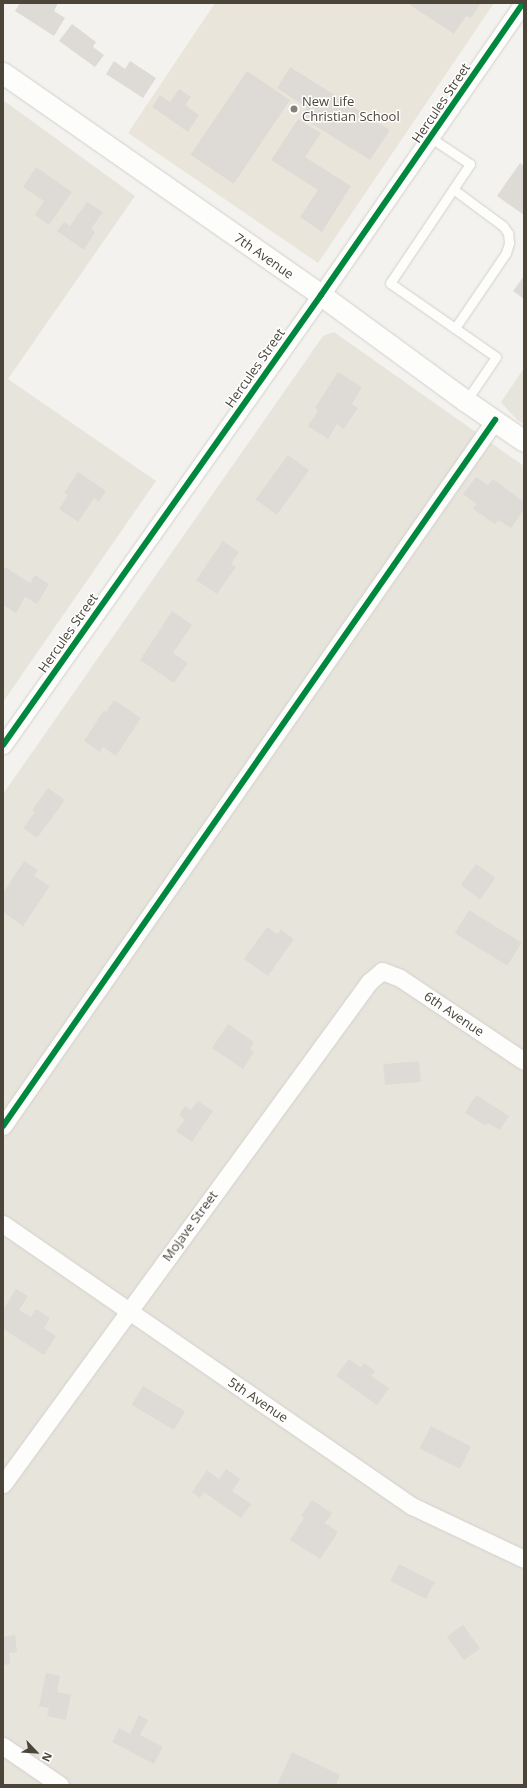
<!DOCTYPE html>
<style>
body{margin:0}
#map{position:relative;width:527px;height:1788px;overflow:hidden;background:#f4f2ee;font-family:"Open Sans",sans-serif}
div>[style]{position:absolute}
.residential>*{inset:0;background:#e7e4dc}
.education>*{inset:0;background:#eae5da}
.building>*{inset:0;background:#dedbd6;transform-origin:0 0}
.roads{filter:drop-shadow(0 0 1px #d2d0cb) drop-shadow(0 0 1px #d2d0cb)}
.service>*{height:9px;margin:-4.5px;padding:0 4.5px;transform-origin:4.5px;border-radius:4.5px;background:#fdfdfc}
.minor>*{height:17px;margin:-8.5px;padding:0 8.5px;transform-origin:8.5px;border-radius:8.5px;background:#fdfdfc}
.tertiary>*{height:21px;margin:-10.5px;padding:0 10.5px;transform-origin:10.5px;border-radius:10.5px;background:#fdfdfc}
.cycleway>*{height:6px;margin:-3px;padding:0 3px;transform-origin:3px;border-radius:3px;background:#00873e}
.dots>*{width:11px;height:11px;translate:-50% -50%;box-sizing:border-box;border:2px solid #fff;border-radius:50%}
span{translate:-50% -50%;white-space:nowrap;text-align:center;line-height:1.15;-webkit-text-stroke:3px #fff;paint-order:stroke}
.poi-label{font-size:13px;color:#4b4439}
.left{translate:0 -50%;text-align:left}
.street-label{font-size:13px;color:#4b4439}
.frame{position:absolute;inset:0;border:4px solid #4b4439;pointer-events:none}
.north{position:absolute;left:16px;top:1732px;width:40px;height:40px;-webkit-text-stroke:3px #fff;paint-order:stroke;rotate:115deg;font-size:11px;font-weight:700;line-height:16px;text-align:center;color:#4b4439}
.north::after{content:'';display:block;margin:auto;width:14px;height:18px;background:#4b4439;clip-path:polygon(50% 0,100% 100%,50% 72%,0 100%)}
</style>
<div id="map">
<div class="residential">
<div style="clip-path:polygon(3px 100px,135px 196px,8px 379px,156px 481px,3px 702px)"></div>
<div style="clip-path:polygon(334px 332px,524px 466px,524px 1785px,3px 1785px,3px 794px,323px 336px)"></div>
<div style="clip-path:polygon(524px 368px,524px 424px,517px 420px,501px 402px)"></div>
</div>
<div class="education">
<div style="clip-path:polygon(215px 3px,494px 3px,318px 263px,128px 133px)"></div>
</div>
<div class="building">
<div style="clip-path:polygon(20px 3px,58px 3px,54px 11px,65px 18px,54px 36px,15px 11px)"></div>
<div style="clip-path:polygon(407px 3px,481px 3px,471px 18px,466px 16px,454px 34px)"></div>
<div style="clip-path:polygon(72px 24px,96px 42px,93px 47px,104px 55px,95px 67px,59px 41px)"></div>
<div style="clip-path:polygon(114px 61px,125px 69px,130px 61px,156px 78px,143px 98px,106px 74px)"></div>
<div style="clip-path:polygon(290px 67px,390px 130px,370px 160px,301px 117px,307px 108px,277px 88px)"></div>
<div style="left:247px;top:71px;width:52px;height:101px;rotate:34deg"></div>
<div style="clip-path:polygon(179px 89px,191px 97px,185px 105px,199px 115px,188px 132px,152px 107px,160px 95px,170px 102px)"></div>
<div style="clip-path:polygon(298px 119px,321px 133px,305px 157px,351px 186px,322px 232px,300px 217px,318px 190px,271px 160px)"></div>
<div style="clip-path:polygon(520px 163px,524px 166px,524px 215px,497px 196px)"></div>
<div style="clip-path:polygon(36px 167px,72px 192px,49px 225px,35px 215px,44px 201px,23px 187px)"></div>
<div style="clip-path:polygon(87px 202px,103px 212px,91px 229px,95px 232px,84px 250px,57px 231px,64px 222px,70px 226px)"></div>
<div style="clip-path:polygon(524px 276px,524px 299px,513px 291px)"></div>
<div style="clip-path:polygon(338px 372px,362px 387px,352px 404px,358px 408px,344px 429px,337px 424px,328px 439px,308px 426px,318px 411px,315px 408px)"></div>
<div style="left:288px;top:455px;width:26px;height:55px;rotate:36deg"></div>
<div style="clip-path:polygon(78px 472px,106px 491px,99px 502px,94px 498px,78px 522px,59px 509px,68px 495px,64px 493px)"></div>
<div style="clip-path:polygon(476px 477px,488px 485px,493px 479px,524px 502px,524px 509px,511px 528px,498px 520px,495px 524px,473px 509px,477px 504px,463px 494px)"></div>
<div style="clip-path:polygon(223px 541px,239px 552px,231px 564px,236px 567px,217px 594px,196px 580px)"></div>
<div style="clip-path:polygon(5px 567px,30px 583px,35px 575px,49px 584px,37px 604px,25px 597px,16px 613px,3px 605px,3px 570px)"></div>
<div style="clip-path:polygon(172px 611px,192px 625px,173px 653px,188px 663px,174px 683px,140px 660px)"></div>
<div style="clip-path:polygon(114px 700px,141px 718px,116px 756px,103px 747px,100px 752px,84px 741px,104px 710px,106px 712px)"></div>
<div style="clip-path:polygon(48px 788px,65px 800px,37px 838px,23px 828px,35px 812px,32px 810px)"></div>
<div style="clip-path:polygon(24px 861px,38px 870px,34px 876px,50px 886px,23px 926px,3px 912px,3px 893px)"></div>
<div style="left:476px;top:864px;width:24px;height:26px;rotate:36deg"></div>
<div style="left:469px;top:910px;width:62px;height:27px;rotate:32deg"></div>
<div style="clip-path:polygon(267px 927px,277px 934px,281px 930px,294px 939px,268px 976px,244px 959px)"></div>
<div style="clip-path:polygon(228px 1024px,254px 1042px,250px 1049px,254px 1052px,243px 1069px,212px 1048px)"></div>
<div style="left:419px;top:1061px;width:21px;height:36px;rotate:85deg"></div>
<div style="clip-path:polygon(476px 1095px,509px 1116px,500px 1130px,488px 1123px,486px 1126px,465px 1113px)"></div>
<div style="clip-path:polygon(198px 1101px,213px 1111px,192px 1142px,176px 1131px,185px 1120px,179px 1115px,185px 1106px,191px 1110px)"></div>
<div style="clip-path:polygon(16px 1289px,28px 1296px,19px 1310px,31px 1317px,36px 1309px,50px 1318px,44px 1328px,56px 1336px,44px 1355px,3px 1329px,3px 1310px)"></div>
<div style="clip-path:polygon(349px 1359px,361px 1367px,364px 1363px,375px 1371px,371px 1376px,389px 1388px,377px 1405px,336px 1376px)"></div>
<div style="left:143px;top:1386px;width:49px;height:22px;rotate:31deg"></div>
<div style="left:431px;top:1426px;width:45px;height:25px;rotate:27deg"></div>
<div style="clip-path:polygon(226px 1469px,240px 1479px,232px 1491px,251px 1504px,241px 1518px,204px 1492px,200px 1498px,192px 1492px,207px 1470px,219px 1479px)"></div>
<div style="clip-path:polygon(312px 1500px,332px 1513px,325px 1523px,338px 1532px,320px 1559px,290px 1540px,304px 1518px,301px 1516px)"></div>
<div style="left:399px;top:1564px;width:40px;height:19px;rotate:27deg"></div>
<div style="left:463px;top:1625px;width:29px;height:20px;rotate:54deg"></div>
<div style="clip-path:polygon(15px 1635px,17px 1652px,9px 1653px,10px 1664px,3px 1665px,3px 1637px)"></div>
<div style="clip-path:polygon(46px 1673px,60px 1676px,57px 1692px,71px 1695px,66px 1720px,47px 1716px,49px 1708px,39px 1706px)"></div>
<div style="clip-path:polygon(139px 1715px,148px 1720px,140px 1735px,163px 1747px,154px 1764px,112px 1742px,119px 1728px,130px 1734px)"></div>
<div style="clip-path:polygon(292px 1752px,340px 1775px,336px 1785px,277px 1785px)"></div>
</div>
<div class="roads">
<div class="service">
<div style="left:431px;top:138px;width:47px;rotate:33.7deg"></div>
<div style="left:470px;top:164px;width:143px;rotate:123.9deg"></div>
<div style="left:390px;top:283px;width:129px;rotate:34.9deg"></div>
<div style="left:496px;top:357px;width:53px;rotate:124.3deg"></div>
<div style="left:453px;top:189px;width:62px;rotate:36.5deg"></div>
<div style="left:503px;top:226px;width:9px;rotate:54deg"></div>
<div style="left:508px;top:233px;width:10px;rotate:84deg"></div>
<div style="left:509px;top:243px;width:10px;rotate:107deg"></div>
<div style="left:506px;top:253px;width:91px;rotate:124.2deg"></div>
</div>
<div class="minor">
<div style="left:3px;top:745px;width:551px;rotate:-54.75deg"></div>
<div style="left:321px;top:295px;width:355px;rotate:-55.3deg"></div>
<div style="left:3px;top:1126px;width:861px;rotate:-55.13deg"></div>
<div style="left:3px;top:1224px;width:497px;rotate:34.6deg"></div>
<div style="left:412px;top:1506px;width:124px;rotate:25.3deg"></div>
<div style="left:3px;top:1484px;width:621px;rotate:-53.9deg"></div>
<div style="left:369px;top:982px;width:17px;rotate:-40deg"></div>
<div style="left:382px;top:971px;width:19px;rotate:21deg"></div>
<div style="left:400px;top:978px;width:149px;rotate:33.8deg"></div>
<div style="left:3px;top:1746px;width:69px;rotate:34.4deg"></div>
</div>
<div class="tertiary">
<div style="left:3px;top:73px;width:388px;rotate:34.9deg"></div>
<div style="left:321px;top:295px;width:180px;rotate:36.2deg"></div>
<div style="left:466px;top:401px;width:70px;rotate:34.6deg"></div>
</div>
</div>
<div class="cycleway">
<div style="left:3px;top:745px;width:551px;rotate:-54.75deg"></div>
<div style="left:321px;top:295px;width:355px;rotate:-55.3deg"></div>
<div style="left:3px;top:1126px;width:861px;rotate:-55.13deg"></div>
</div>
<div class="dots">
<div style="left:294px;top:109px;background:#868178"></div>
</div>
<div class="poi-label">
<span class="left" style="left:302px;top:109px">New Life<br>Christian School</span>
</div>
<div class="street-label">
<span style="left:441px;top:103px;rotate:-56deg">Hercules Street</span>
<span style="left:264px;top:256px;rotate:35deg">7th Avenue</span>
<span style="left:255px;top:368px;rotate:-55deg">Hercules Street</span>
<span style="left:68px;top:633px;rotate:-55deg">Hercules Street</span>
<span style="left:454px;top:1014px;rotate:34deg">6th Avenue</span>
<span style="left:190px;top:1226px;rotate:-54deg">Mojave Street</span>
<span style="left:258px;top:1400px;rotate:34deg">5th Avenue</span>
</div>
<div class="frame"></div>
<div class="north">N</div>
</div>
